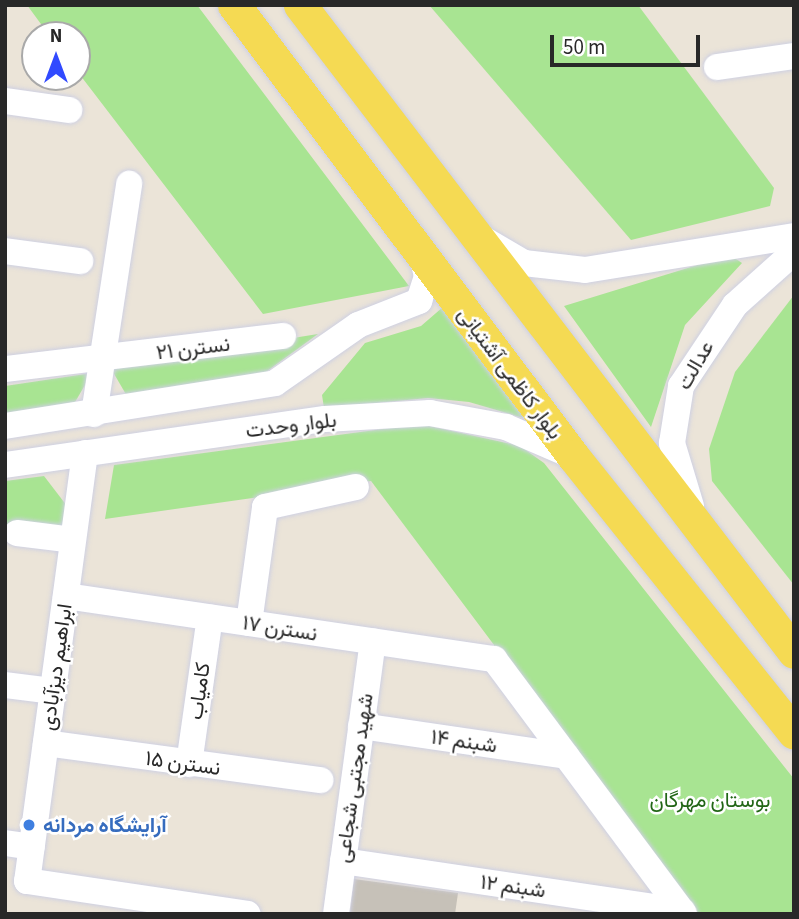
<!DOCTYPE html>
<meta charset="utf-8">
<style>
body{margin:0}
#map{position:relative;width:799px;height:919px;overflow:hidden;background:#ebe4d8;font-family:"Source Sans 3",Vazirmatn,sans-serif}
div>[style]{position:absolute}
.green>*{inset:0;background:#a8e492}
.building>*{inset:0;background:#c6c1b8}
.roads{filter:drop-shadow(0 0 2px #ced0e2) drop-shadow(0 0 2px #ced0e2)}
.minor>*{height:26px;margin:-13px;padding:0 13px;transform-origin:13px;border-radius:13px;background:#fff}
.major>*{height:33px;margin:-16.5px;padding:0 16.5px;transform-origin:16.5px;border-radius:16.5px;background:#f5da53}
.dots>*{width:19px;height:19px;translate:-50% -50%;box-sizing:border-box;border:4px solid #fff;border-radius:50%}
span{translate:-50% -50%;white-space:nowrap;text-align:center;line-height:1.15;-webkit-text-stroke:5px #fff;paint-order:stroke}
.street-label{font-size:21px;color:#282828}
.park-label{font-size:21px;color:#226616}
.shop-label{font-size:21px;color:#366cbe;font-weight:700}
.left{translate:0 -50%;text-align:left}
.frame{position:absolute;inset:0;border:7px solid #282828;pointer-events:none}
.north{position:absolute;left:21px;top:21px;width:70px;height:70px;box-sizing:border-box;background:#fff;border:2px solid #a9a9a9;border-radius:50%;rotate:0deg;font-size:19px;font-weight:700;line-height:28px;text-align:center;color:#282828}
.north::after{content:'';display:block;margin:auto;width:24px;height:32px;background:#314aff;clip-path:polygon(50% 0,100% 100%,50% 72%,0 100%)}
.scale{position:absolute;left:550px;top:35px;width:150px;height:32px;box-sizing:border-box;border:4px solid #282828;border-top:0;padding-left:9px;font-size:21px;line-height:24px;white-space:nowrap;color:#282828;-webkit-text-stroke:5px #fff;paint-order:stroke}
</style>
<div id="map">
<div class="green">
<div style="clip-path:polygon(27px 5px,197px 5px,409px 286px,263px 314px,77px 71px,77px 35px,49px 35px)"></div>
<div style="clip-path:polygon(429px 5px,638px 5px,774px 188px,770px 206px,631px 240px)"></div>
<div style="clip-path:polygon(730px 255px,742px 263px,685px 325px,651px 427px,564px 306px)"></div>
<div style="clip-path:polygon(794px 295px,794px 585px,712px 481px,709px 449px,735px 372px)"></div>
<div style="clip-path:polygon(443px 307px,530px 420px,469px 402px,428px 398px,324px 408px,322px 395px,365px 343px,421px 326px)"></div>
<div style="clip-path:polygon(318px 334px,259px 377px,127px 396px,110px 367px)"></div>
<div style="clip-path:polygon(92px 373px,71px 409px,5px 418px,5px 386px)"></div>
<div style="clip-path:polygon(420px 424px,520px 446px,544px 463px,794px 779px,794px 914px,696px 914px,371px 481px,105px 519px,114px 465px)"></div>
<div style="clip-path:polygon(44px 476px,67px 506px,63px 534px,5px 541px,5px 481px)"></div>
</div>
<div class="building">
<div style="clip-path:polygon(354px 879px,458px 893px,455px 914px,350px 914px)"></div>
</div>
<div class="roads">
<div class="minor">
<div style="left:717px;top:67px;width:78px;rotate:-8.1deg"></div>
<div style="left:5px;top:101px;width:65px;rotate:8deg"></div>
<div style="left:483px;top:239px;width:48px;rotate:30.3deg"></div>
<div style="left:524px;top:263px;width:61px;rotate:6.5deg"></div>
<div style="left:585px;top:270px;width:212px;rotate:-9.2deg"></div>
<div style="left:5px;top:251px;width:76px;rotate:7.6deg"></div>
<div style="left:5px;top:369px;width:280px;rotate:-6.8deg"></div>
<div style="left:94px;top:414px;width:233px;rotate:-81.3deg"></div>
<div style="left:5px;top:426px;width:273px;rotate:-9deg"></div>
<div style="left:275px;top:383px;width:101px;rotate:-34.9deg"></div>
<div style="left:358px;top:325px;width:66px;rotate:-21.5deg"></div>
<div style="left:419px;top:301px;width:26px;rotate:-72deg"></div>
<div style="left:427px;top:276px;width:21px;rotate:-104deg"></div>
<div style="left:85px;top:453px;width:432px;rotate:97.7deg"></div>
<div style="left:27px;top:881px;width:223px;rotate:8.5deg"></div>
<div style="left:5px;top:465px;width:323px;rotate:-8.2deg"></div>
<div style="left:325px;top:419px;width:105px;rotate:-3.3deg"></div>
<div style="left:430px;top:413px;width:77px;rotate:10.4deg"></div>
<div style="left:506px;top:427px;width:73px;rotate:23.4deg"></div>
<div style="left:691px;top:506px;width:66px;rotate:-106.8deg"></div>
<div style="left:672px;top:443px;width:58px;rotate:-81deg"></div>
<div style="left:681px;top:386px;width:97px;rotate:-56.3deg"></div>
<div style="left:735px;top:305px;width:79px;rotate:-41.9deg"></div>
<div style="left:17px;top:533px;width:56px;rotate:7.1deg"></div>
<div style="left:66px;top:596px;width:433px;rotate:8.4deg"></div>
<div style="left:494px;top:659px;width:318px;rotate:53.3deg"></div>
<div style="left:249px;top:623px;width:117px;rotate:-82.1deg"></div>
<div style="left:265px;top:507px;width:93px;rotate:-12.4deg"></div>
<div style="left:5px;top:685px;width:48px;rotate:7.1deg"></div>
<div style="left:361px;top:726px;width:207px;rotate:8.3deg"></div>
<div style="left:46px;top:743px;width:277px;rotate:7.7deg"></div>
<div style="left:189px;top:764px;width:148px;rotate:-81.9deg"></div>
<div style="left:5px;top:843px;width:27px;rotate:8deg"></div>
<div style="left:343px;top:861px;width:343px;rotate:8.4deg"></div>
<div style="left:336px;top:914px;width:275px;rotate:-82.3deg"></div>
</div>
<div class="major">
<div style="left:234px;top:5px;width:564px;rotate:53.07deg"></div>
<div style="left:573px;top:456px;width:354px;rotate:51.4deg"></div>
<div style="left:300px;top:5px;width:814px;rotate:52.64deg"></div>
</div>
</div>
<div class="dots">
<div style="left:29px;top:825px;background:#3f7fe0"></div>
</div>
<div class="street-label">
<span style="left:193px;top:348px;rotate:-7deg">نسترن ۲۱</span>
<span style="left:695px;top:365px;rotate:-60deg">عدالت</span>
<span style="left:510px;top:373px;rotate:53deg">بلوار کاظمی آشتیانی</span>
<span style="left:291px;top:425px;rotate:-7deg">بلوار وحدت</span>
<span style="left:280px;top:628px;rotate:9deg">نسترن ۱۷</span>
<span style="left:56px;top:667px;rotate:-82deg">ابراهیم دیزآبادی</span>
<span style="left:199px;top:691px;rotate:-82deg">کامیاب</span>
<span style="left:464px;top:741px;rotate:8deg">شبنم ۱۴</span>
<span style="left:183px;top:763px;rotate:8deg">نسترن ۱۵</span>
<span style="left:354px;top:778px;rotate:-82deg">شهید مجتبی شجاعی</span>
<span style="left:513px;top:886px;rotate:8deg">شبنم ۱۲</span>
</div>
<div class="park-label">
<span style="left:710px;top:800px">بوستان مهرگان</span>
</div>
<div class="shop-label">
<span class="left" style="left:43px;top:825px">آرایشگاه مردانه</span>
</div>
<div class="frame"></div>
<div class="north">N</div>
<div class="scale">50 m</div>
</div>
